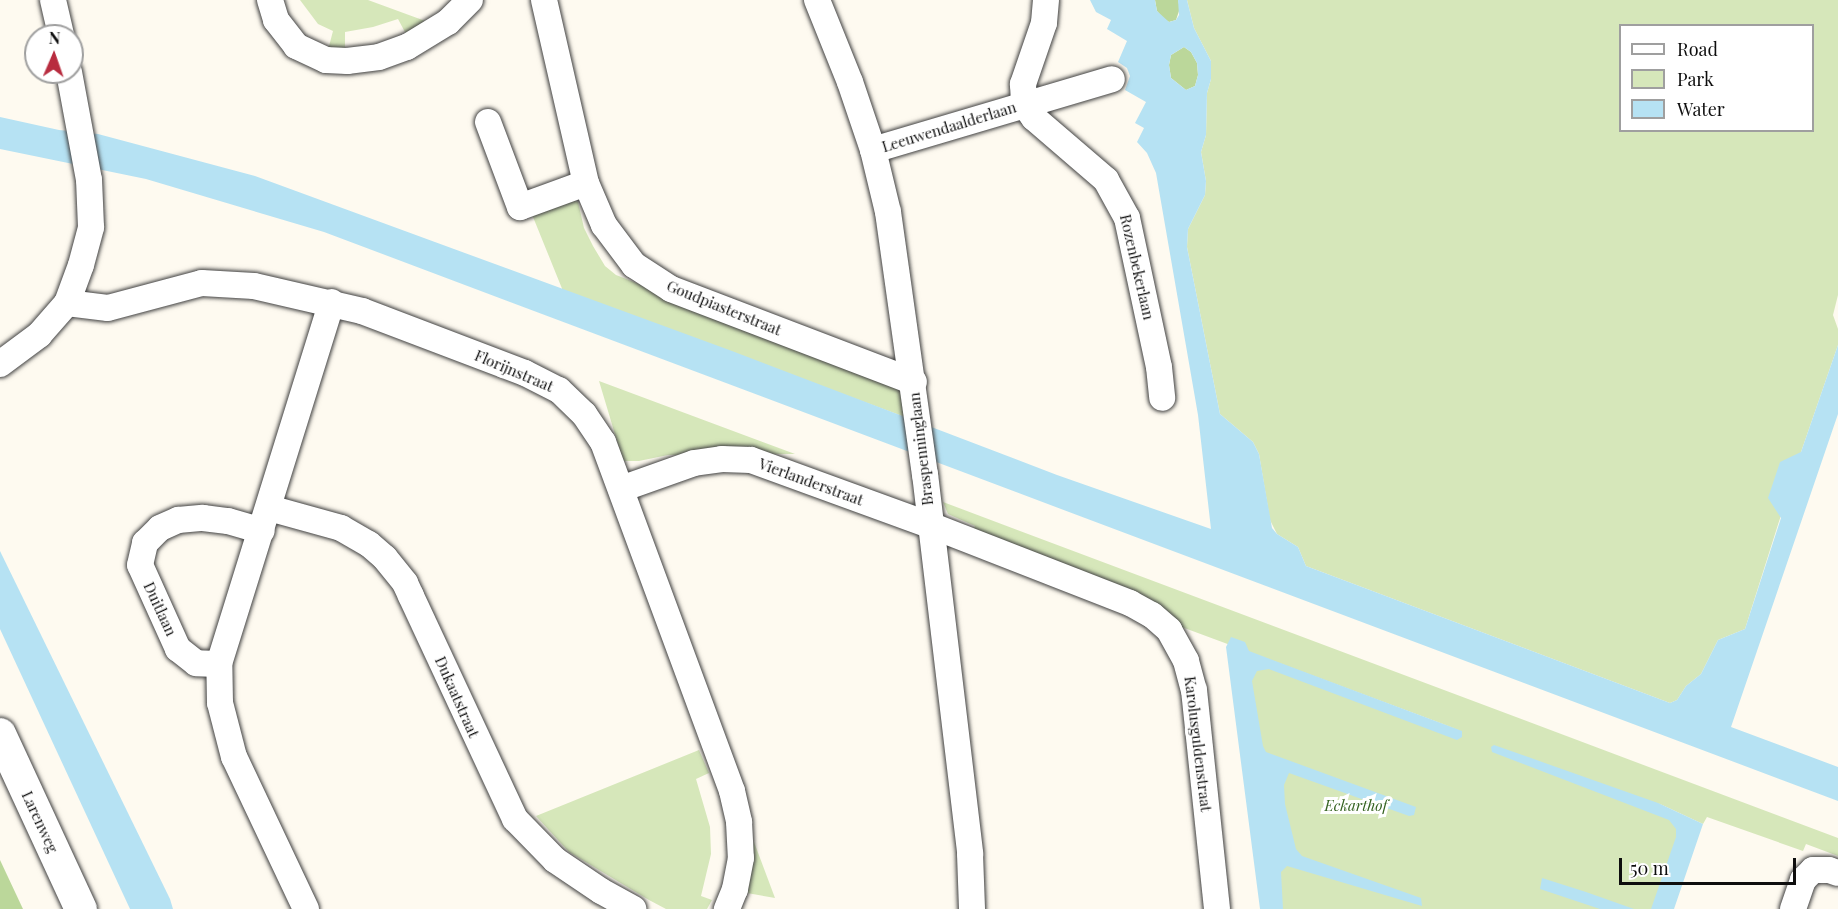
<!DOCTYPE html>
<style>
body{margin:0}
#map{position:relative;width:1838px;height:909px;overflow:hidden;background:#fefaf0;font-family:"Playfair Display",serif}
div>[style]{position:absolute}
.green>*{inset:0;background:#d6e7ba}
.forest>*{inset:0;background:#bbd79a}
.water>*{inset:0;background:#b6e2f3}
.roads{filter:drop-shadow(0 0 2px #414141) drop-shadow(0 0 2px #414141)}
.minor>*{height:26px;margin:-13px;padding:0 13px;transform-origin:13px;border-radius:13px;background:#fff}
.tertiary>*{height:32px;margin:-16px;padding:0 16px;transform-origin:16px;border-radius:16px;background:#fff}
span{translate:-50% -50%;white-space:nowrap;text-align:center;line-height:1.15;-webkit-text-stroke:6px #fff;paint-order:stroke}
.street-label{font-size:15px;color:#0e0e0e}
.park-label{font-size:15px;color:#356321;font-style:italic}
.legend{position:absolute;left:1619px;top:24px;width:195px;height:108px;box-sizing:border-box;background:#fff;border:2px solid #9f9f9f;margin:0;padding:8px 10px;list-style:none;font-size:18px;color:#0e0e0e}
.legend li{display:flex;align-items:center;gap:12px;height:30px}
.legend b{width:30px;border:2px solid #9f9f9f}
.north{position:absolute;left:24px;top:24px;width:60px;height:60px;box-sizing:border-box;background:#fff;border:2px solid #9f9f9f;border-radius:50%;rotate:2deg;font-size:16px;font-weight:700;line-height:24px;text-align:center;color:#0e0e0e}
.north::after{content:'';display:block;margin:auto;width:21px;height:27px;background:#b82c3f;clip-path:polygon(50% 0,100% 100%,50% 72%,0 100%)}
.scale{position:absolute;left:1619px;top:858px;width:177px;height:27px;box-sizing:border-box;border:3px solid #0e0e0e;border-top:0;padding-left:8px;font-size:18px;line-height:21px;white-space:nowrap;color:#0e0e0e;-webkit-text-stroke:4px #fff;paint-order:stroke}
</style>
<div id="map">
<div class="green">
<div style="clip-path:polygon(300px 0,368px 0,428px 22px,406px 34px,398px 19px,373px 27px,345px 32px,345px 52px,328px 50px,333px 31px,318px 24px)"></div>
<div style="clip-path:polygon(evenodd,1187px 0,1838px 0,1838px 295px,1833px 315px,1838px 329px,1838px 345px,1801px 452px,1745px 629px,1718px 640px,1701px 674px,1686px 686px,1677px 700px,1670px 703px,1306px 566px,1298px 547px,1277px 534px,1270px 520px,1259px 454px,1253px 442px,1220px 414px,1187px 247px,1188px 229px,1205px 195px,1206px 181px,1201px 152px,1206px 135px,1207px 93px,1211px 79px,1211px 61px,1194px 28px,1187px 0,1620px 26px,1812px 26px,1812px 130px,1620px 130px,1620px 26px)"></div>
<div style="clip-path:polygon(569px 199px,578px 202px,584px 228px,593px 246px,605px 266px,616px 275px,892px 383px,900px 389px,905px 417px,563px 291px,531px 212px)"></div>
<div style="clip-path:polygon(599px 381px,795px 454px,668px 455px,639px 461px,623px 461px)"></div>
<div style="clip-path:polygon(943px 502px,1838px 838px,1838px 856px,1806px 844px,1803px 851px,1707px 817px,1703px 824px,1658px 803px,1699px 826px,1668px 909px,1264px 909px,1233px 649px,1462px 731px,1179px 626px,973px 530px,975px 526px,948px 514px)"></div>
<div style="clip-path:polygon(699px 750px,709px 773px,696px 779px,710px 827px,711px 854px,701px 896px,712px 900px,707px 909px,666px 909px,649px 900px,569px 852px,536px 816px)"></div>
<div style="clip-path:polygon(754px 842px,775px 898px,747px 893px)"></div>
</div>
<div class="forest">
<div style="clip-path:polygon(1155px 0,1178px 0,1180px 8px,1176px 20px,1169px 22px,1163px 18px,1157px 11px)"></div>
<div style="clip-path:polygon(1184px 47px,1191px 52px,1197px 63px,1198px 75px,1195px 86px,1186px 90px,1171px 78px,1169px 65px,1171px 55px)"></div>
<div style="clip-path:polygon(0 860px,23px 909px,0 909px)"></div>
</div>
<div class="water">
<div style="clip-path:polygon(evenodd,1090px 0,1155px 0,1157px 11px,1169px 22px,1176px 20px,1179px 15px,1178px 0,1187px 0,1194px 28px,1211px 61px,1211px 79px,1207px 93px,1206px 135px,1201px 152px,1206px 181px,1205px 195px,1188px 229px,1187px 247px,1220px 414px,1253px 442px,1259px 454px,1272px 528px,1277px 534px,1298px 547px,1306px 566px,1670px 703px,1677px 700px,1686px 686px,1701px 674px,1718px 640px,1745px 629px,1781px 518px,1768px 498px,1780px 462px,1801px 452px,1838px 345px,1838px 414px,1731px 727px,1838px 767px,1838px 801px,324px 232px,146px 179px,0 149px,0 117px,59px 130px,98px 134px,255px 176px,732px 351px,1057px 475px,1211px 529px,1198px 415px,1156px 173px,1147px 153px,1137px 142px,1144px 128px,1135px 123px,1146px 102px,1125px 90px,1130px 76px,1127px 68px,1118px 62px,1127px 41px,1107px 29px,1111px 20px,1096px 12px,1090px 0,1184px 47px,1191px 52px,1197px 63px,1198px 75px,1195px 86px,1186px 90px,1171px 78px,1169px 65px,1171px 55px,1184px 47px)"></div>
<div style="clip-path:polygon(0 551px,170px 899px,173px 909px,130px 909px,0 629px)"></div>
<div style="clip-path:polygon(1231px 637px,1245px 642px,1249px 651px,1462px 731px,1462px 737px,1457px 740px,1269px 669px,1257px 671px,1252px 681px,1263px 746px,1266px 752px,1416px 807px,1414px 815px,1409px 816px,1289px 773px,1284px 785px,1285px 804px,1296px 849px,1302px 856px,1421px 898px,1422px 906px,1287px 866px,1281px 872px,1283px 909px,1260px 909px,1226px 647px)"></div>
<div style="clip-path:polygon(1494px 745px,1658px 803px,1703px 824px,1674px 909px,1651px 909px,1676px 837px,1676px 829px,1669px 820px,1492px 752px,1491px 747px)"></div>
<div style="clip-path:polygon(1542px 878px,1586px 892px,1634px 909px,1600px 909px,1540px 889px)"></div>
</div>
<div class="roads">
<div class="minor">
<div style="left:53px;top:0;width:37px;rotate:77deg"></div>
<div style="left:270px;top:0;width:21px;rotate:73deg"></div>
<div style="left:276px;top:20px;width:33px;rotate:52deg"></div>
<div style="left:296px;top:46px;width:33px;rotate:25deg"></div>
<div style="left:326px;top:60px;width:21px;rotate:3deg"></div>
<div style="left:347px;top:61px;width:32px;rotate:-7deg"></div>
<div style="left:379px;top:57px;width:30px;rotate:-20deg"></div>
<div style="left:407px;top:47px;width:48px;rotate:-31.4deg"></div>
<div style="left:448px;top:22px;width:31px;rotate:-45deg"></div>
<div style="left:544px;top:0;width:188px;rotate:77.1deg"></div>
<div style="left:586px;top:183px;width:46px;rotate:66.8deg"></div>
<div style="left:604px;top:225px;width:50px;rotate:53.1deg"></div>
<div style="left:634px;top:265px;width:44px;rotate:33deg"></div>
<div style="left:671px;top:289px;width:260px;rotate:20.9deg"></div>
<div style="left:817px;top:0;width:88px;rotate:68.1deg"></div>
<div style="left:850px;top:82px;width:72px;rotate:71.3deg"></div>
<div style="left:873px;top:150px;width:64px;rotate:76.4deg"></div>
<div style="left:888px;top:212px;width:265px;rotate:82deg"></div>
<div style="left:925px;top:474px;width:383px;rotate:83.2deg"></div>
<div style="left:970px;top:854px;width:55px;rotate:87.9deg"></div>
<div style="left:1046px;top:0;width:23px;rotate:95deg"></div>
<div style="left:1044px;top:23px;width:65px;rotate:109deg"></div>
<div style="left:1023px;top:84px;width:20px;rotate:87deg"></div>
<div style="left:1024px;top:104px;width:17px;rotate:54deg"></div>
<div style="left:1034px;top:118px;width:95px;rotate:40.7deg"></div>
<div style="left:1106px;top:180px;width:43px;rotate:61.1deg"></div>
<div style="left:1127px;top:218px;width:152px;rotate:77.9deg"></div>
<div style="left:1159px;top:367px;width:31px;rotate:84deg"></div>
<div style="left:488px;top:122px;width:91px;rotate:69.4deg"></div>
<div style="left:520px;top:207px;width:70px;rotate:-20deg"></div>
<div style="left:873px;top:150px;width:249px;rotate:-16.5deg"></div>
<div style="left:67px;top:303px;width:41px;rotate:7deg"></div>
<div style="left:108px;top:308px;width:97px;rotate:-14.9deg"></div>
<div style="left:202px;top:283px;width:52px;rotate:3.3deg"></div>
<div style="left:254px;top:286px;width:111px;rotate:13deg"></div>
<div style="left:362px;top:311px;width:174px;rotate:20.8deg"></div>
<div style="left:525px;top:373px;width:38px;rotate:27deg"></div>
<div style="left:559px;top:390px;width:35px;rotate:44deg"></div>
<div style="left:584px;top:414px;width:34px;rotate:56deg"></div>
<div style="left:603px;top:442px;width:372px;rotate:69.7deg"></div>
<div style="left:732px;top:791px;width:32px;rotate:77deg"></div>
<div style="left:739px;top:822px;width:36px;rotate:87deg"></div>
<div style="left:741px;top:858px;width:32px;rotate:101deg"></div>
<div style="left:735px;top:889px;width:22px;rotate:112deg"></div>
<div style="left:0;top:364px;width:49px;rotate:-36.6deg"></div>
<div style="left:39px;top:335px;width:43px;rotate:-48.8deg"></div>
<div style="left:67px;top:303px;width:40px;rotate:-69.8deg"></div>
<div style="left:81px;top:265px;width:39px;rotate:-75deg"></div>
<div style="left:91px;top:227px;width:47px;rotate:-92.4deg"></div>
<div style="left:89px;top:180px;width:110px;rotate:-100.5deg"></div>
<div style="left:621px;top:489px;width:77px;rotate:-19.6deg"></div>
<div style="left:694px;top:463px;width:28px;rotate:-8deg"></div>
<div style="left:722px;top:459px;width:29px;rotate:2deg"></div>
<div style="left:751px;top:460px;width:190px;rotate:20deg"></div>
<div style="left:930px;top:525px;width:215px;rotate:21.3deg"></div>
<div style="left:1130px;top:603px;width:25px;rotate:29deg"></div>
<div style="left:1152px;top:615px;width:23px;rotate:41deg"></div>
<div style="left:1169px;top:630px;width:35px;rotate:61deg"></div>
<div style="left:1186px;top:661px;width:30px;rotate:75deg"></div>
<div style="left:1194px;top:690px;width:220px;rotate:84deg"></div>
<div style="left:269px;top:508px;width:75px;rotate:15.5deg"></div>
<div style="left:341px;top:528px;width:32px;rotate:30deg"></div>
<div style="left:369px;top:544px;width:21px;rotate:41deg"></div>
<div style="left:385px;top:558px;width:32px;rotate:51deg"></div>
<div style="left:405px;top:583px;width:14px;rotate:65deg"></div>
<div style="left:411px;top:596px;width:246px;rotate:65deg"></div>
<div style="left:515px;top:819px;width:57px;rotate:45.7deg"></div>
<div style="left:555px;top:860px;width:55px;rotate:34deg"></div>
<div style="left:601px;top:891px;width:37px;rotate:29deg"></div>
<div style="left:219px;top:664px;width:23px;rotate:-178deg"></div>
<div style="left:196px;top:663px;width:23px;rotate:-142deg"></div>
<div style="left:178px;top:649px;width:92px;rotate:-114.3deg"></div>
<div style="left:140px;top:565px;width:23px;rotate:-77deg"></div>
<div style="left:145px;top:543px;width:21px;rotate:-45deg"></div>
<div style="left:160px;top:528px;width:20px;rotate:-24deg"></div>
<div style="left:178px;top:520px;width:25px;rotate:-5deg"></div>
<div style="left:203px;top:518px;width:25px;rotate:7deg"></div>
<div style="left:228px;top:521px;width:35px;rotate:16deg"></div>
<div style="left:306px;top:909px;width:168px;rotate:-115.3deg"></div>
<div style="left:234px;top:757px;width:56px;rotate:-104.5deg"></div>
<div style="left:220px;top:703px;width:39px;rotate:-91deg"></div>
<div style="left:219px;top:664px;width:379px;rotate:-72.7deg"></div>
<div style="left:1793px;top:909px;width:31px;rotate:-71deg"></div>
<div style="left:1803px;top:880px;width:14px;rotate:-45deg"></div>
<div style="left:1813px;top:870px;width:16px"></div>
<div style="left:1829px;top:870px;width:9px;rotate:18deg"></div>
</div>
<div class="tertiary">
<div style="left:0;top:734px;width:193px;rotate:65.2deg"></div>
</div>
</div>
<div class="street-label">
<span style="left:949px;top:127px;rotate:-17deg">Leeuwendaalderlaan</span>
<span style="left:1137px;top:267px;rotate:77deg">Rozenbekerlaan</span>
<span style="left:724px;top:308px;rotate:22deg">Goudpiasterstraat</span>
<span style="left:514px;top:371px;rotate:23deg">Florijnstraat</span>
<span style="left:921px;top:449px;rotate:-97deg">Braspenninglaan</span>
<span style="left:811px;top:482px;rotate:20deg">Vierlanderstraat</span>
<span style="left:160px;top:609px;rotate:65deg">Duitlaan</span>
<span style="left:457px;top:697px;rotate:66deg">Dukaatstraat</span>
<span style="left:1198px;top:744px;rotate:83deg">Karolusguldenstraat</span>
<span style="left:40px;top:822px;rotate:65deg">Larenweg</span>
</div>
<div class="park-label">
<span style="left:1356px;top:806px">Eckarthof</span>
</div>
<ul class="legend">
<li><b style="height:8px;background:#fff"></b>Road</li>
<li><b style="height:16px;background:#d6e7ba"></b>Park</li>
<li><b style="height:16px;background:#b6e2f3"></b>Water</li>
</ul>
<div class="north">N</div>
<div class="scale">50 m</div>
</div>
